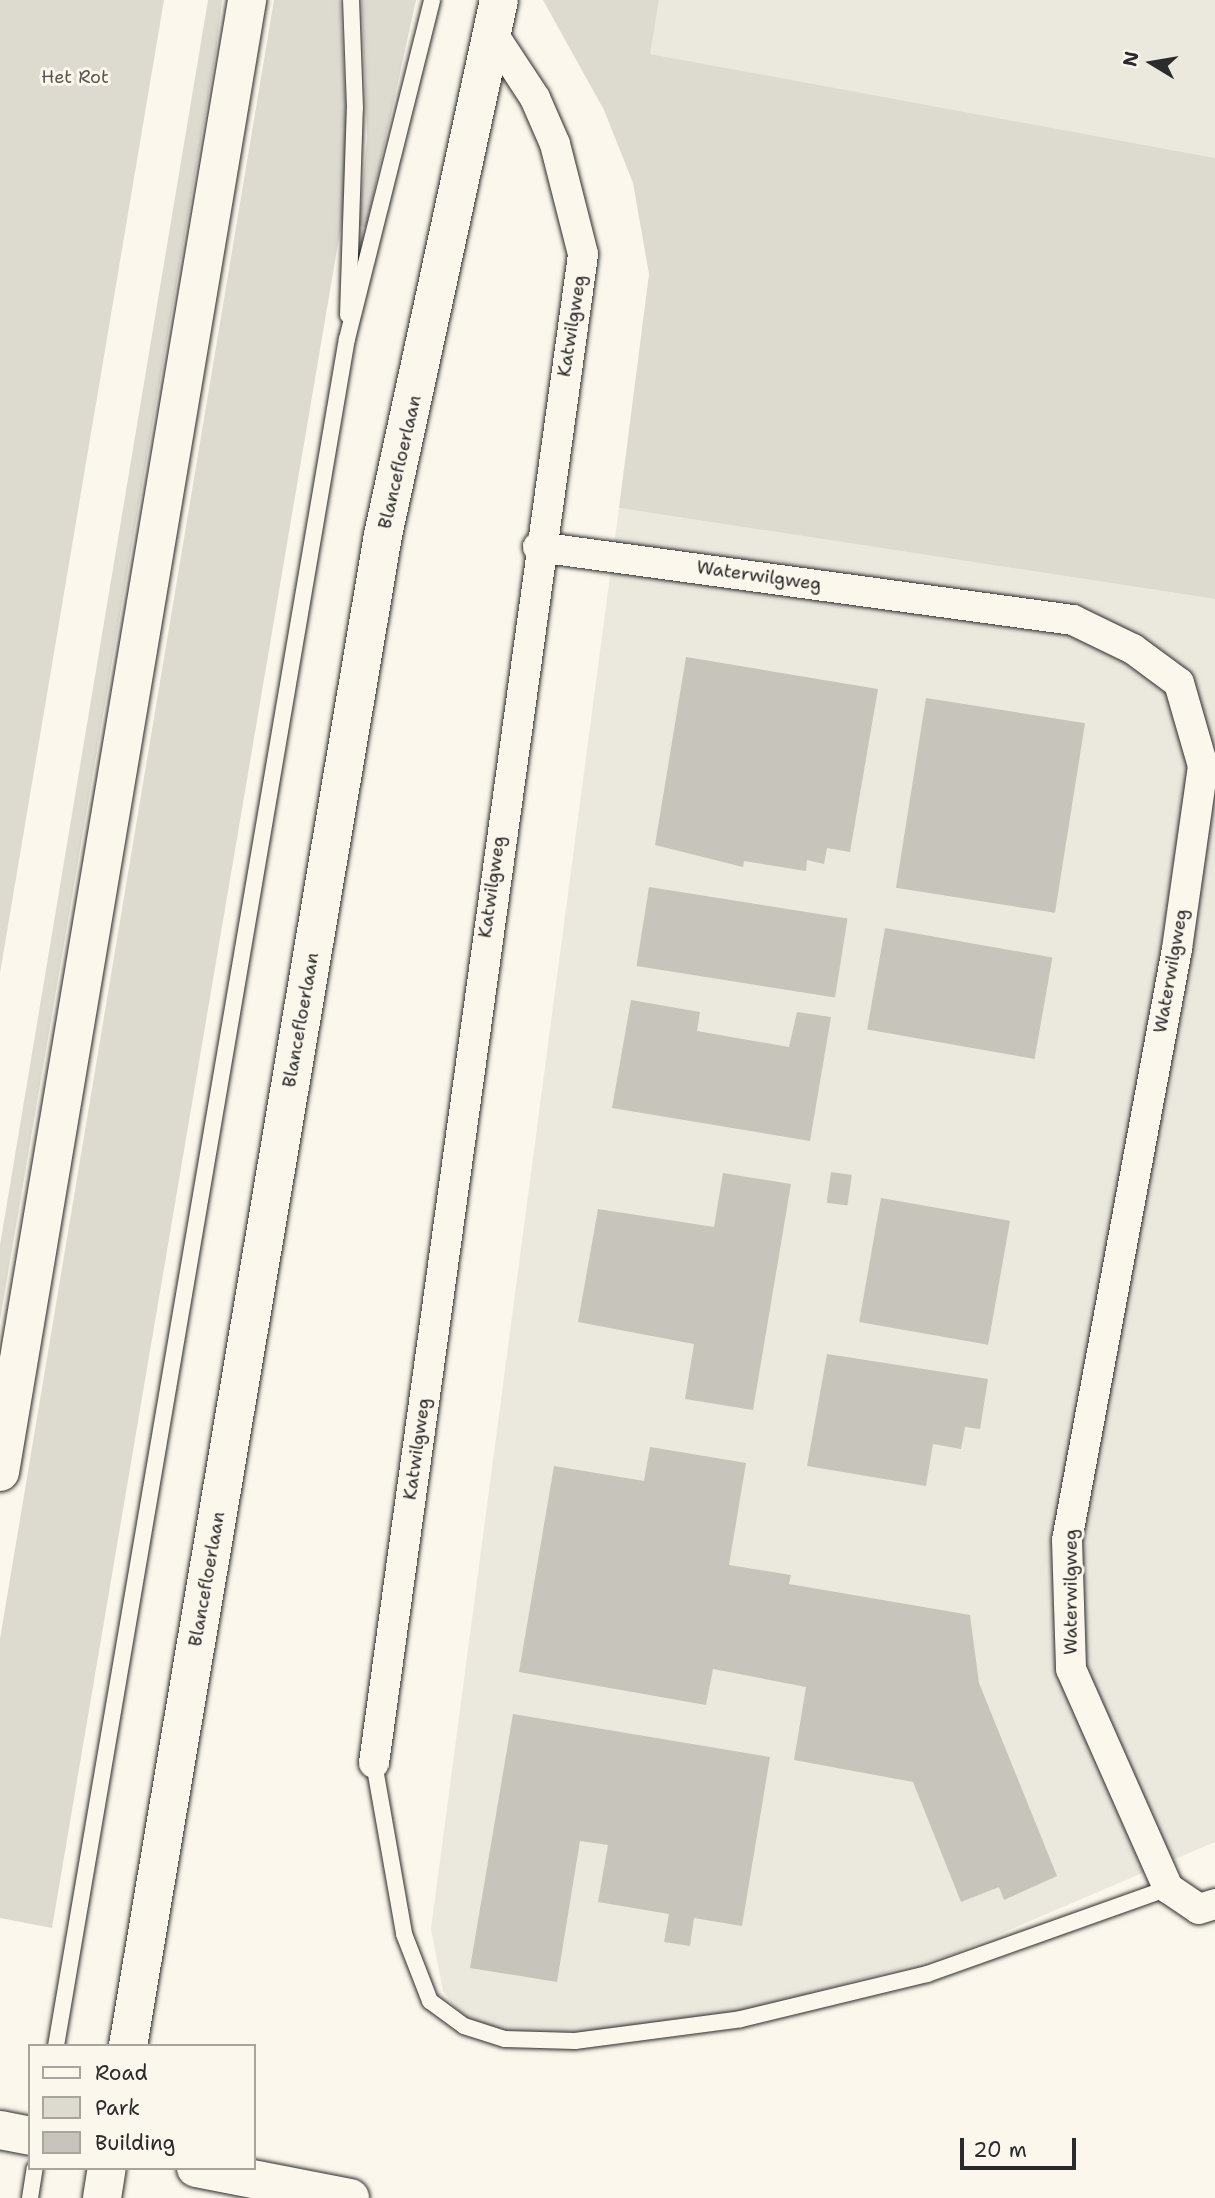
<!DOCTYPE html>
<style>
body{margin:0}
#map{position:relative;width:1215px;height:2198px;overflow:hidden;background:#fbf7ec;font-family:"Shantell Sans",sans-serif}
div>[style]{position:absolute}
.built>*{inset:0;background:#ebe8de}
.green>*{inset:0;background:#dddad0}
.building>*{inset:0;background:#c7c4bc;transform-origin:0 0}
.roads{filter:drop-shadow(0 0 2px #2b2b2b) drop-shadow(0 0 2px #2b2b2b)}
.service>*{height:16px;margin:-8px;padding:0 8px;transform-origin:8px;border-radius:8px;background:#fbf7ec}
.minor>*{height:30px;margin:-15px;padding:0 15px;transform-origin:15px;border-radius:15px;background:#fbf7ec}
.secondary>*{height:38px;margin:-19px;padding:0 19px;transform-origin:19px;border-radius:19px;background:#fbf7ec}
.motorway>*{height:38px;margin:-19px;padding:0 19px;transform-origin:19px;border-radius:19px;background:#fbf7ec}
span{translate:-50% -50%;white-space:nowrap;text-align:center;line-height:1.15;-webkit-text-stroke:6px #fbf7ec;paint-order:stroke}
.park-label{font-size:18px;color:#585754}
.street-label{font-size:18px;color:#2b2b2b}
.legend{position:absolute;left:28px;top:2044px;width:228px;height:126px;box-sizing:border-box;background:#fbf7ec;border:2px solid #a8a59f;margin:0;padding:9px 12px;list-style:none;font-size:21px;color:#2b2b2b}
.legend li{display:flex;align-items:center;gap:14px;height:35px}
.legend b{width:35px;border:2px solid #a8a59f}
.north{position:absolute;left:1117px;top:28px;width:70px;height:70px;-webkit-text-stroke:5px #fbf7ec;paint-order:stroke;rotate:281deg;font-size:19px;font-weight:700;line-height:28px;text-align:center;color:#2b2b2b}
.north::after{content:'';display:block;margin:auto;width:24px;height:32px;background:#2b2b2b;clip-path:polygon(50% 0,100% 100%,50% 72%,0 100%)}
.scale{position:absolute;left:960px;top:2138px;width:116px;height:32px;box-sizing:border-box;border:4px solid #2b2b2b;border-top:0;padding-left:9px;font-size:21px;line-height:24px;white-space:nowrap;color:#2b2b2b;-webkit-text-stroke:5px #fbf7ec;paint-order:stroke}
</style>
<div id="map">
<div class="built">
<div style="clip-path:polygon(659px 0,1215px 0,1215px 158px,649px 54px)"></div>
<div style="clip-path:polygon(619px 508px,1215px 599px,1215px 1842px,953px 1954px,745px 2011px,575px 2035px,507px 2034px,466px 2022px,443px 1991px,431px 1929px)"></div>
</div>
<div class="green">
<div style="clip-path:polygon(0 0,164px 0,0 973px)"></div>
<div style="clip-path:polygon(208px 0,222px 0,216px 51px,0 1320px,0 1245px)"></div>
<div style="clip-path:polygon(274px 0,340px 0,347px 132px,343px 214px,52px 1928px,0 1918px,0 1639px)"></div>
<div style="clip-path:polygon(362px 0,416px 0,366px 228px,359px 225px,367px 138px)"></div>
<div style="clip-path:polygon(543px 0,659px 0,650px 54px,1215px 158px,1215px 599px,619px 508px,649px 274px,633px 183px,604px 110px)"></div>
</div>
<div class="building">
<div style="clip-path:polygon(686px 657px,878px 689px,850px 852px,827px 848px,824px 864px,807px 860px,806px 871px,744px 861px,743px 867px,655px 845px)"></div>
<div style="left:926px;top:698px;width:161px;height:192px;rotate:9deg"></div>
<div style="left:649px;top:887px;width:201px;height:80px;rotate:9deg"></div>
<div style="left:885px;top:928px;width:170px;height:103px;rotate:10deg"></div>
<div style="clip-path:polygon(631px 1000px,700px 1012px,697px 1031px,789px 1047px,797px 1012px,831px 1017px,810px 1141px,612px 1108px)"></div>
<div style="left:831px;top:1172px;width:21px;height:31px;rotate:8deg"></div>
<div style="clip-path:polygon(723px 1173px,791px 1184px,753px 1410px,685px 1399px,694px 1344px,578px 1322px,598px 1209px,714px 1227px)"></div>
<div style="left:881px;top:1198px;width:131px;height:126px;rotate:10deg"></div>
<div style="clip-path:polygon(827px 1354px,988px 1379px,980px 1429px,965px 1427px,961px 1449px,933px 1444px,926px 1486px,807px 1466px)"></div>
<div style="clip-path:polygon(650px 1447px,746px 1463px,729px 1565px,791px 1575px,789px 1584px,970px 1615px,979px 1683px,1057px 1876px,1004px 1900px,999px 1887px,961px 1902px,913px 1782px,794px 1760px,806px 1687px,713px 1669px,706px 1705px,519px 1672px,554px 1466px,644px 1481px)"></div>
<div style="clip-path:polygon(513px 1714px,770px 1757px,742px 1926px,694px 1918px,690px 1946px,664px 1942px,669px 1914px,598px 1902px,608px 1845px,580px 1841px,557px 1982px,470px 1968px)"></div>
</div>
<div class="roads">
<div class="service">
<div style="left:348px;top:315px;width:207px;rotate:-88.1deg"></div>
<div style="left:355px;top:108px;width:108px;rotate:-92.1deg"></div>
<div style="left:374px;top:1763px;width:174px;rotate:80deg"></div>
<div style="left:404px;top:1934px;width:72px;rotate:68.8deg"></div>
<div style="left:430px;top:2001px;width:42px;rotate:36.3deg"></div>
<div style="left:464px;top:2026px;width:43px;rotate:17.6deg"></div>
<div style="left:505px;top:2039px;width:70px;rotate:1.6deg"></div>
<div style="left:575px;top:2041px;width:167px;rotate:-7.5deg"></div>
<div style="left:741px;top:2019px;width:191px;rotate:-13.6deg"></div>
<div style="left:927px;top:1974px;width:256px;rotate:-19.6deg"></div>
<div style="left:56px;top:2046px;width:1732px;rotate:-80.33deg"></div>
<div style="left:347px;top:339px;width:349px;rotate:-75.9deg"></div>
<div style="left:30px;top:2198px;width:30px;rotate:-81deg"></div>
</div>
<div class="minor">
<div style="left:538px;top:547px;width:540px;rotate:7.77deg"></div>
<div style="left:1073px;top:620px;width:67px;rotate:25.8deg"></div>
<div style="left:1133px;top:649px;width:57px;rotate:36.5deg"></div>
<div style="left:1179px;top:683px;width:86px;rotate:73.9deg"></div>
<div style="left:1203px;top:766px;width:185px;rotate:98.1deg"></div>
<div style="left:1177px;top:949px;width:601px;rotate:100.54deg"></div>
<div style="left:1067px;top:1540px;width:129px;rotate:88.2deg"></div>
<div style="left:1071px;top:1669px;width:240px;rotate:66.1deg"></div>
<div style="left:1168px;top:1888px;width:37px;rotate:34deg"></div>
<div style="left:1199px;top:1909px;width:17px;rotate:-17deg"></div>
<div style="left:374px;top:1763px;width:1523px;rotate:-82.11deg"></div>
<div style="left:583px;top:254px;width:114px;rotate:-104.3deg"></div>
<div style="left:555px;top:144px;width:50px;rotate:-113.5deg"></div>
<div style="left:535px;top:98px;width:80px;rotate:-123.3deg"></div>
</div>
<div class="secondary">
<div style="left:0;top:1472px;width:1493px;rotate:-80.47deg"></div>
<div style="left:128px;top:2046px;width:1532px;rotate:-80.42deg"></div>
<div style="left:383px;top:535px;width:547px;rotate:-77.77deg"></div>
<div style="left:102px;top:2198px;width:30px;rotate:-81deg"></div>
</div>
<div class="motorway">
<div style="left:0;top:2130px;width:31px;rotate:11deg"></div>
<div style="left:196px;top:2168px;width:157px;rotate:11deg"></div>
</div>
</div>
<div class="park-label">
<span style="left:75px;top:77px">Het Rot</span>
</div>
<div class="street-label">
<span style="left:572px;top:326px;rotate:-81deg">Katwilgweg</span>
<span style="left:400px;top:462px;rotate:-77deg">Blancefloerlaan</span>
<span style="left:759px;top:576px;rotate:8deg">Waterwilgweg</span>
<span style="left:492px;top:887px;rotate:-82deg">Katwilgweg</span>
<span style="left:1171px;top:971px;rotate:-80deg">Waterwilgweg</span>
<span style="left:301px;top:1020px;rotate:-80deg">Blancefloerlaan</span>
<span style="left:417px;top:1449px;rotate:-82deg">Katwilgweg</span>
<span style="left:207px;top:1579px;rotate:-80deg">Blancefloerlaan</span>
<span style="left:1071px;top:1592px;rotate:-90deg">Waterwilgweg</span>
</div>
<ul class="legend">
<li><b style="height:9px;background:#fbf7ec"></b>Road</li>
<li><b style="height:19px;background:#dddad0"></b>Park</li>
<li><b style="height:19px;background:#c7c4bc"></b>Building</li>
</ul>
<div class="north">N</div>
<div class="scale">20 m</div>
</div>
